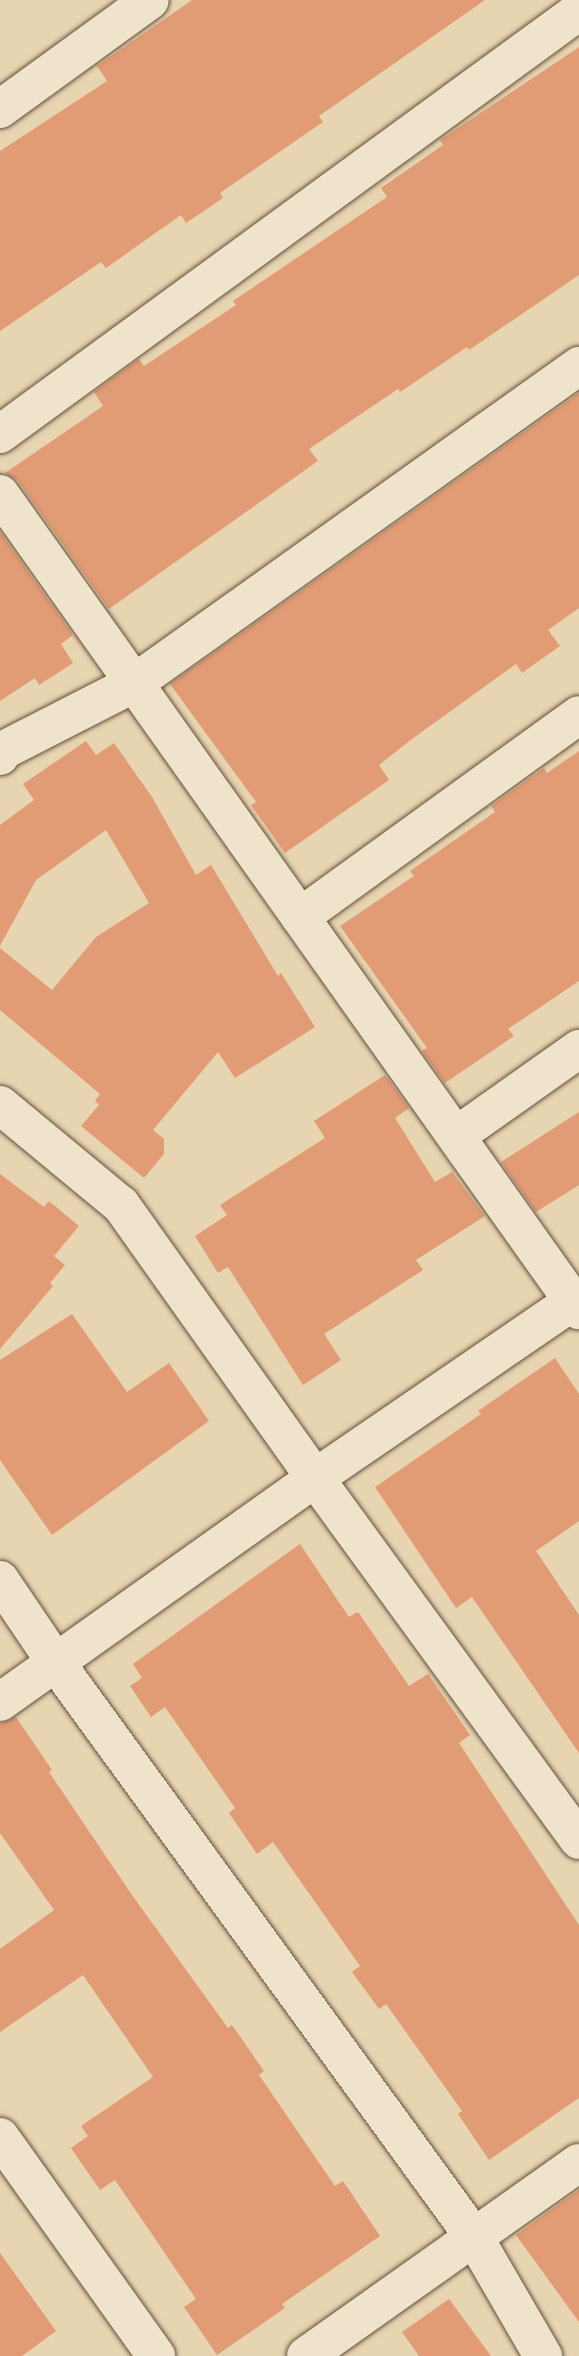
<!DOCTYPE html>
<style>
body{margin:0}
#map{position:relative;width:579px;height:2356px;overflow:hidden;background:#e7d4b0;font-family:Cardo,serif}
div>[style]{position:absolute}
.building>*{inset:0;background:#e29c75}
.roads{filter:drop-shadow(0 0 2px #644f3d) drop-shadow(0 0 2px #644f3d)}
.minor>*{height:38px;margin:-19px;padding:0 19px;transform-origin:19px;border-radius:19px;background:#efe3cc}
.tertiary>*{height:38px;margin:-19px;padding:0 19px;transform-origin:19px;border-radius:19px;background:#efe3cc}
span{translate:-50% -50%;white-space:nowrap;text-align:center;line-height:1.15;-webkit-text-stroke:7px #efe3cc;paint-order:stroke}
</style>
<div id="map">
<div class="building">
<div style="clip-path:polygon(192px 0,485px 0,319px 116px,323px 122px,220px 193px,223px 198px,186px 223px,181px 215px,106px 268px,101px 262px,0 331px,0 151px,107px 81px,97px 66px)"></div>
<div style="clip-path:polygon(579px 47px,579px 275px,469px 350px,467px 347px,400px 392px,398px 389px,309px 449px,318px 461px,109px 609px,18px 481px,5px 473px,103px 406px,94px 392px,139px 359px,144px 366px,236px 305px,233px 301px,387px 197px,381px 188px,443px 145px,440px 140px)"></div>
<div style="clip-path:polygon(579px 393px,579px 608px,548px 630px,560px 646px,522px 673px,516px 664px,412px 739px,379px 765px,389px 780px,285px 853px,251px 805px,256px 802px,170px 684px)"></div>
<div style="clip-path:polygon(0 532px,73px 635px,61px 644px,73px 663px,39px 685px,35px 678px,0 701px)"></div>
<div style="clip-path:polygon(86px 741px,96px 755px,114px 743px,152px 797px,196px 875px,211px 865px,278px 976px,281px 973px,315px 1027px,235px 1078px,218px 1052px,153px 1130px,164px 1139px,164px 1154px,144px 1178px,81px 1126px,99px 1105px,95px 1101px,100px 1094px,0 1010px,0 948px,52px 990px,96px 937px,149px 903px,106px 830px,36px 880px,0 946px,0 825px,34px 800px,23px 784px)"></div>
<div style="clip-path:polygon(579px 751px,579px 981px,508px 1029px,514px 1036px,445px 1083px,422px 1051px,427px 1048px,340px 926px,414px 876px,410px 871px,495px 812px,491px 806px,544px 768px,547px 773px)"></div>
<div style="clip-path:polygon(385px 1075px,409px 1108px,395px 1118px,435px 1182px,452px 1172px,485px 1216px,416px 1260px,423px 1270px,324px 1334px,341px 1360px,303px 1385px,228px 1267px,218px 1273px,195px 1236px,227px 1215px,220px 1205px,325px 1138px,314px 1121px)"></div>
<div style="clip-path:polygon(579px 1112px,579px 1185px,536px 1212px,501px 1162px)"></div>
<div style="clip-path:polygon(0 1174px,44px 1207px,49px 1201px,79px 1226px,54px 1256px,65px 1265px,50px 1283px,53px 1286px,0 1349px)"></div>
<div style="clip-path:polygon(72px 1314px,127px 1392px,169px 1363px,209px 1421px,52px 1535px,0 1460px,0 1360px)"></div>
<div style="clip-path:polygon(555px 1358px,579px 1394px,579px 1521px,536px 1551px,579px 1615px,579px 1753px,472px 1597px,456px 1608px,375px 1487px,481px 1414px,478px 1411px)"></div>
<div style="clip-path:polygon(300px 1544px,349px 1617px,358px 1612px,409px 1686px,428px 1674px,470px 1735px,459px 1743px,579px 1925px,579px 2098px,489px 2160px,458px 2114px,462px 2111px,386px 2004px,379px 2009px,352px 1972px,360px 1966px,273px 1842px,257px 1854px,229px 1813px,235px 1808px,165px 1707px,151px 1717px,130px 1686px,142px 1678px,133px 1664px)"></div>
<div style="clip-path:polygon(16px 1717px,52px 1770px,49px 1772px,132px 1895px,228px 2028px,232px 2025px,264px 2071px,259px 2075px,335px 2186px,343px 2181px,380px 2236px,282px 2304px,285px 2308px,217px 2355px,184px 2307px,196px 2299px,115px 2180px,100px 2190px,71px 2148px,88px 2136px,81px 2126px,153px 2077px,83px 1975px,0 2032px,0 1949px,54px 1910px,0 1833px,0 1724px)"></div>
<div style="clip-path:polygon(579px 2190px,579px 2322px,516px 2235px)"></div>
<div style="clip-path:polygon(0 2253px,56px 2331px,22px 2356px,0 2356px)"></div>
<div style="clip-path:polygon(449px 2299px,491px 2356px,419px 2356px,402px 2332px)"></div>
</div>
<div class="roads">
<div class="minor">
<div style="left:0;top:109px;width:185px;rotate:-36deg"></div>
<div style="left:0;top:434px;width:717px;rotate:-36.15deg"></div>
<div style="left:0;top:494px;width:1001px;rotate:54.64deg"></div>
<div style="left:0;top:756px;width:5px;rotate:-68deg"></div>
<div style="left:2px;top:751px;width:147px;rotate:-27.1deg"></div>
<div style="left:133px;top:684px;width:548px;rotate:-35.49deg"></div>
<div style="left:300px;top:917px;width:344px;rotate:-35.9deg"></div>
<div style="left:0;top:1105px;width:157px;rotate:39.6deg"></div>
<div style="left:121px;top:1205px;width:335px;rotate:54.6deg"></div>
<div style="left:315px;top:1478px;width:448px;rotate:53.9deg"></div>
<div style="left:456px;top:1136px;width:151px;rotate:-35.3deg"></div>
<div style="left:0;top:1702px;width:387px;rotate:-35.4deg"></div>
<div style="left:0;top:2137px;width:269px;rotate:54.5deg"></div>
<div style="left:306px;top:2356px;width:334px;rotate:-35.3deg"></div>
</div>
<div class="tertiary">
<div style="left:315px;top:1478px;width:320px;rotate:-34.4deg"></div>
<div style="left:0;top:1580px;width:100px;rotate:56deg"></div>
<div style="left:56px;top:1663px;width:710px;rotate:53.94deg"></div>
<div style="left:474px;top:2237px;width:138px;rotate:59.9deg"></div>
</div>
</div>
</div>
